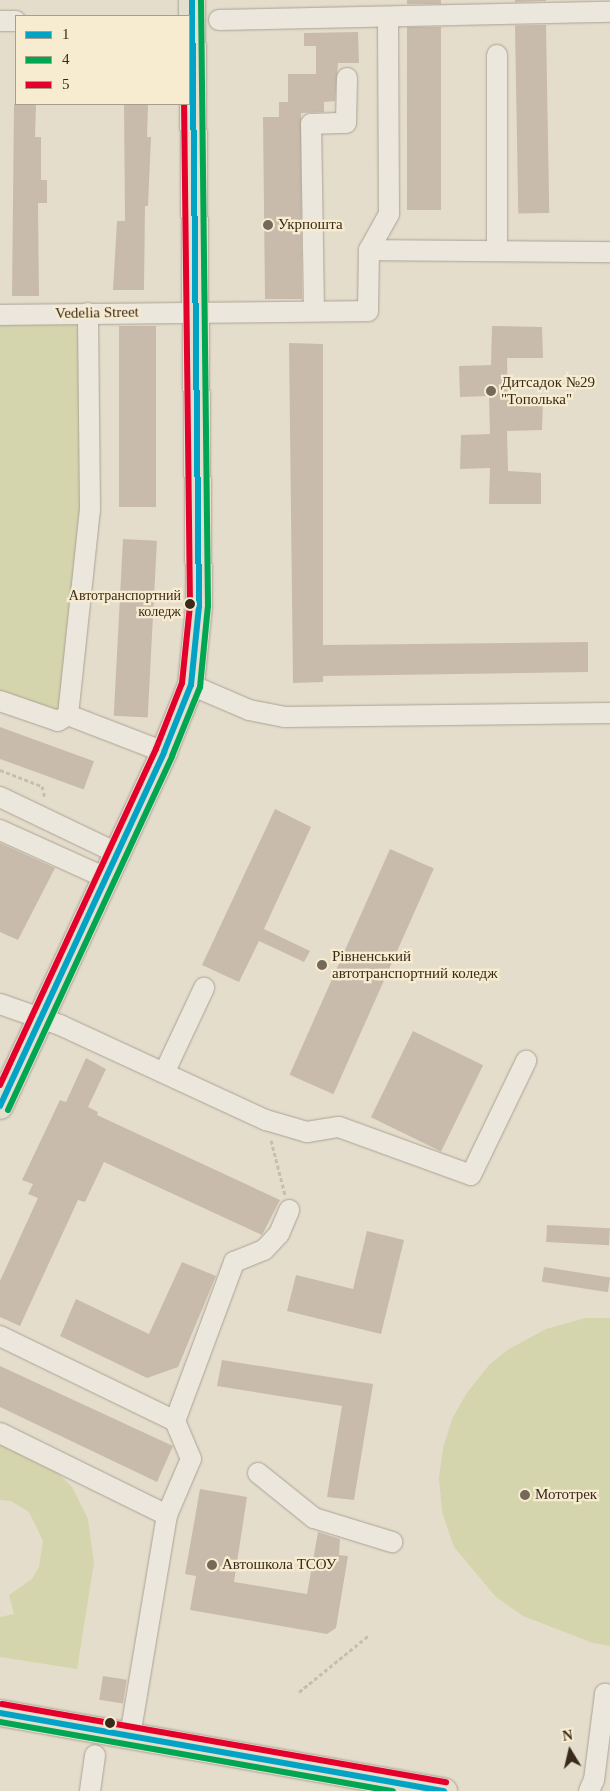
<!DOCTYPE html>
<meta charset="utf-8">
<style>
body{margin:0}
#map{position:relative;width:610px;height:1791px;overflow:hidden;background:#e5ddcb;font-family:"Times New Roman",serif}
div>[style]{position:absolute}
.green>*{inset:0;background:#d4d5ac}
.building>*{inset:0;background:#c9bbac;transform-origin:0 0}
.path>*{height:3px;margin-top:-1.5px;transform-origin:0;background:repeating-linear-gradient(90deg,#c5beb3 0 4px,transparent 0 6.5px)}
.roads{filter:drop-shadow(0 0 1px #aaa295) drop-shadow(0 0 1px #aaa295)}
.minor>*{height:20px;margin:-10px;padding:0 10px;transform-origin:10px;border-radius:10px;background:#ece7dd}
.major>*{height:26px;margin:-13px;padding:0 13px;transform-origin:13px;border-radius:13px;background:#e4dece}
.bus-1>*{height:6px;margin:-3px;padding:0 3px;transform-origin:3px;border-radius:3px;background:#03a3c5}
.bus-2>*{height:6px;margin:-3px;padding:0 3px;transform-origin:3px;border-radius:3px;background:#00a651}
.bus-3>*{height:6px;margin:-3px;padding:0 3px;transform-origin:3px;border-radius:3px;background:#e4002b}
.dots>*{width:14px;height:14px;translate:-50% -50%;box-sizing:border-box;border:2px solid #f7ecd0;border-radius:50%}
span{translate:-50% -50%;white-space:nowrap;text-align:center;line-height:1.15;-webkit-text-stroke:4.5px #f7ecd0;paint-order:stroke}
.bus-label{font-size:14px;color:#392a1c}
.right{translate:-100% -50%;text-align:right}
.poi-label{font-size:15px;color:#392a1c}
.left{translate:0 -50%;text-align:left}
.street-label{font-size:15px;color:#392a1c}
.legend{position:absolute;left:15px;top:15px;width:175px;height:90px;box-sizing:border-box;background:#f7ecd0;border:1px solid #ab9e88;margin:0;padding:6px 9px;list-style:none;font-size:15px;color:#392a1c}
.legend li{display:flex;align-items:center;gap:10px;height:25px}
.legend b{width:25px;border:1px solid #ab9e88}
.north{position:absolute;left:545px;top:1726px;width:50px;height:50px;-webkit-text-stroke:4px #f7ecd0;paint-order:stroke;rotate:351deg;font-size:14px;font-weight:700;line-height:20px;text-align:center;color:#392a1c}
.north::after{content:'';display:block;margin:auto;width:18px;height:22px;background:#392a1c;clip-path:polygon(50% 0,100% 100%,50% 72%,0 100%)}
</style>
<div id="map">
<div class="green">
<div style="clip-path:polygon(84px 316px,86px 510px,58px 715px,0 693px,0 318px)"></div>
<div style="clip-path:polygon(585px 1318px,610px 1318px,610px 1646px,593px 1643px,523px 1616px,496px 1597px,454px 1547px,442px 1512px,439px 1478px,443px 1448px,452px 1419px,466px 1394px,489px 1365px,509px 1349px,546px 1329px)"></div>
<div style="clip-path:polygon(0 1444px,59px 1474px,72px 1487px,88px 1519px,94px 1563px,77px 1669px,0 1657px,0 1617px,14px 1614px,9px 1595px,32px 1579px,39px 1567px,43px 1541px,29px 1512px,11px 1501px,0 1500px)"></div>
</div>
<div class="building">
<div style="left:407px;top:0;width:34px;height:4px"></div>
<div style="clip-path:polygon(515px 0,546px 0,546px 1px,515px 2px)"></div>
<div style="left:546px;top:25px;width:188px;height:31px;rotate:89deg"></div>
<div style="left:441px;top:27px;width:183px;height:34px;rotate:90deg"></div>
<div style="clip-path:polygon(358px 32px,359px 63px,338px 63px,335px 101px,324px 102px,324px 112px,301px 113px,302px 299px,265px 299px,263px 117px,279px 117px,279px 102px,288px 102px,288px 74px,316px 74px,316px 46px,304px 46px,304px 33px)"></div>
<div style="clip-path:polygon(14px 104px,36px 104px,35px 137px,41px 137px,41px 180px,47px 180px,47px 203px,38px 203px,39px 296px,12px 296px)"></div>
<div style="clip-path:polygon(124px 104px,148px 104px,147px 137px,151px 137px,148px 206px,145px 206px,144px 290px,113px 290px,117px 221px,125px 221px)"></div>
<div style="left:119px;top:326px;width:37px;height:181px"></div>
<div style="clip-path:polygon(492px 326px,542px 327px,543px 358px,507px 358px,508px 400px,543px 399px,542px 430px,507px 431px,508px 471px,541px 473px,541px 504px,489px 504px,490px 468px,460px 469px,461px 435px,490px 434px,489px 396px,460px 397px,459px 366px,491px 365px)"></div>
<div style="clip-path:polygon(289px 343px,323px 344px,323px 645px,588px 642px,588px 672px,323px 676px,323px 682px,293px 683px)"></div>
<div style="left:123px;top:539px;width:34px;height:177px;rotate:3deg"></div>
<div style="left:0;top:727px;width:100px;height:30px;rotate:20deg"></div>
<div style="clip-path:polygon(275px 809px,311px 827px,264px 929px,310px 951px,304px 962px,259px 941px,239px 982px,202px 965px)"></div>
<div style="clip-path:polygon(0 843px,55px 868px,18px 940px,0 932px)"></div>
<div style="left:390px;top:849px;width:48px;height:247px;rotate:24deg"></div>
<div style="left:413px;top:1031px;width:78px;height:96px;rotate:26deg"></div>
<div style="clip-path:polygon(86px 1058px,106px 1069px,88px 1107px,98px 1112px,97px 1115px,280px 1200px,262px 1235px,104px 1162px,85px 1202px,78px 1200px,20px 1326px,0 1317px,0 1281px,38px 1198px,28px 1194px,33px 1184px,22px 1180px,60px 1100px,66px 1102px)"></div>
<div style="left:547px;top:1225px;width:63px;height:17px;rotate:3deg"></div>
<div style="clip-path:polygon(367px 1231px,404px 1240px,381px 1334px,287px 1311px,296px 1275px,353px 1289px)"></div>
<div style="clip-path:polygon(182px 1262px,216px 1276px,178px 1367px,147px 1378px,60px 1336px,76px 1299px,149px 1334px)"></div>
<div style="left:544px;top:1267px;width:67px;height:15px;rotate:9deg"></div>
<div style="clip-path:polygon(222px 1360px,373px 1384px,354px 1500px,327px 1497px,342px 1406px,217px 1386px)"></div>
<div style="clip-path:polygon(0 1366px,173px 1446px,157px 1482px,0 1407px)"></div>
<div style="clip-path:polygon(200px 1489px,247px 1497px,234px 1582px,307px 1594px,318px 1532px,340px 1539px,339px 1555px,348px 1556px,336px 1628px,327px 1634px,190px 1610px,196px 1576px,185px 1574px)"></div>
<div style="left:103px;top:1676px;width:24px;height:24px;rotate:9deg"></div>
</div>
<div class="path">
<div style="left:0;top:770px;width:45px;rotate:20.9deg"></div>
<div style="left:42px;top:786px;width:12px;rotate:76deg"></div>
<div style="left:271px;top:1140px;width:57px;rotate:75.7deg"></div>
<div style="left:299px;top:1692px;width:89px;rotate:-39.1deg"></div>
</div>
<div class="roads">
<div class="minor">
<div style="left:219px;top:20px;width:391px;rotate:-1.2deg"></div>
<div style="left:0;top:21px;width:16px"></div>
<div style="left:497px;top:55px;width:196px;rotate:90deg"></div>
<div style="left:369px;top:250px;width:41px;rotate:-60.9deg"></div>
<div style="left:389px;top:214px;width:197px;rotate:-90.3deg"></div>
<div style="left:314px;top:311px;width:187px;rotate:-90.9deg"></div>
<div style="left:311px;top:124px;width:35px;rotate:-2deg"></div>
<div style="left:346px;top:123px;width:45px;rotate:-88.7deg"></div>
<div style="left:0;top:315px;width:368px;rotate:-0.6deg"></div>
<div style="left:368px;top:311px;width:61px;rotate:-89.1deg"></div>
<div style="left:369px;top:250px;width:241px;rotate:0.5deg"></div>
<div style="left:191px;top:685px;width:63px;rotate:23.3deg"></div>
<div style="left:249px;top:710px;width:36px;rotate:11deg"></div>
<div style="left:284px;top:717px;width:326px;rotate:-0.7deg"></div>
<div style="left:0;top:701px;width:61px;rotate:19deg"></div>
<div style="left:58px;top:721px;width:12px;rotate:-31deg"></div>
<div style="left:68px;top:715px;width:206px;rotate:-83.9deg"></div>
<div style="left:90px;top:510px;width:197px;rotate:-90.6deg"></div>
<div style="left:68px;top:715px;width:103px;rotate:21.1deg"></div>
<div style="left:0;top:797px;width:130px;rotate:25.6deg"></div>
<div style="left:0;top:830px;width:116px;rotate:24.4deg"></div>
<div style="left:0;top:1004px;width:64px;rotate:19.3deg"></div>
<div style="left:60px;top:1025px;width:227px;rotate:24.8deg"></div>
<div style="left:266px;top:1120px;width:43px;rotate:16.3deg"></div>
<div style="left:307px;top:1132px;width:32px;rotate:-9deg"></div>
<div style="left:339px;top:1127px;width:140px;rotate:20deg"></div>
<div style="left:471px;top:1175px;width:127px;rotate:-64.2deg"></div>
<div style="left:165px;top:1071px;width:92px;rotate:-64.8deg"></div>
<div style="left:0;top:1336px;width:195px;rotate:25.9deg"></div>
<div style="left:175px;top:1421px;width:170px;rotate:-69.6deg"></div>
<div style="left:234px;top:1262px;width:32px;rotate:-22deg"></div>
<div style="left:264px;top:1250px;width:22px;rotate:-47deg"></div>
<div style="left:279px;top:1234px;width:26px;rotate:-67deg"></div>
<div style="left:0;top:1433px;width:186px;rotate:26.2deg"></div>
<div style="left:258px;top:1473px;width:72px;rotate:38.8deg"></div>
<div style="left:314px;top:1518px;width:82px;rotate:17.1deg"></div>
<div style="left:130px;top:1736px;width:224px;rotate:-80.5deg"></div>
<div style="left:167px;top:1515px;width:61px;rotate:-66.8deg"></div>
<div style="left:191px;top:1459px;width:41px;rotate:-112.8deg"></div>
<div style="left:90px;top:1791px;width:36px;rotate:-82deg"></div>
<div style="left:589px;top:1791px;width:12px;rotate:-66deg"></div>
<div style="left:594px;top:1780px;width:87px;rotate:-82.7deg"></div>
<div style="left:605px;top:1694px;width:5px;rotate:11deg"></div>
</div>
<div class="major">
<div style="left:0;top:1106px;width:390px;rotate:-65.1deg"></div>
<div style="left:164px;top:752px;width:72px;rotate:-68.1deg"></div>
<div style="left:191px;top:685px;width:79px;rotate:-84.2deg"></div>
<div style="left:199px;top:606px;width:606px;rotate:-90.66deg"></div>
<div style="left:0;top:1713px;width:451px;rotate:10deg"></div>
</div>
</div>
<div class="bus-1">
<div style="left:0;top:1106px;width:390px;rotate:-65.1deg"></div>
<div style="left:164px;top:752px;width:72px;rotate:-68.1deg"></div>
<div style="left:191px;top:685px;width:79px;rotate:-84.2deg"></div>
<div style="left:199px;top:606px;width:606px;rotate:-90.66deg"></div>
<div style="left:0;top:1713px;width:451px;rotate:10deg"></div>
</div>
<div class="bus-2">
<div style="left:8px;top:1110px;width:390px;rotate:-65.1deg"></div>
<div style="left:172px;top:756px;width:74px;rotate:-67.9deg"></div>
<div style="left:200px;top:687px;width:81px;rotate:-84.4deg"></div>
<div style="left:208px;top:606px;width:606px;rotate:-90.66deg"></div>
<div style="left:0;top:1722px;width:399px;rotate:10deg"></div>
</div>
<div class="bus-3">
<div style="left:0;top:1085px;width:370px;rotate:-65.1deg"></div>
<div style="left:156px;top:749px;width:71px;rotate:-68.5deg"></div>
<div style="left:182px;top:683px;width:77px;rotate:-84.1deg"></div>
<div style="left:190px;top:606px;width:502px;rotate:-90.68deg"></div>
<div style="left:2px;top:1704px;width:451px;rotate:10deg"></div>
</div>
<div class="dots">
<div style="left:268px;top:225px;background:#756959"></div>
<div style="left:491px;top:391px;background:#756959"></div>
<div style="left:190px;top:604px;background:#392a1c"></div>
<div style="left:322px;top:965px;background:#756959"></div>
<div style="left:525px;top:1495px;background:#756959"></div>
<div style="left:212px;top:1565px;background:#756959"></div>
<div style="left:110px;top:1723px;background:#392a1c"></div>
</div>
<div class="bus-label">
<span class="right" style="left:181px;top:604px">Автотранспортний<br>коледж</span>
</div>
<div class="poi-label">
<span class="left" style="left:278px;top:225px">Укрпошта</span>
<span class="left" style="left:501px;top:391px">Дитсадок №29<br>"Тополька"</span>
<span class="left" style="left:332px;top:965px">Рівненський<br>автотранспортний коледж</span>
<span class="left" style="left:535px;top:1495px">Мототрек</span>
<span class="left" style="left:222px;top:1565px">Автошкола ТСОУ</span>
</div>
<div class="street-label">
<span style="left:97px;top:313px;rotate:-1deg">Vedelia Street</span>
</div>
<ul class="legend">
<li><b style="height:6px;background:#03a3c5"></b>1</li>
<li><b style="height:6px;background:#00a651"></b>4</li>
<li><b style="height:6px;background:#e4002b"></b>5</li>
</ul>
<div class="north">N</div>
</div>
